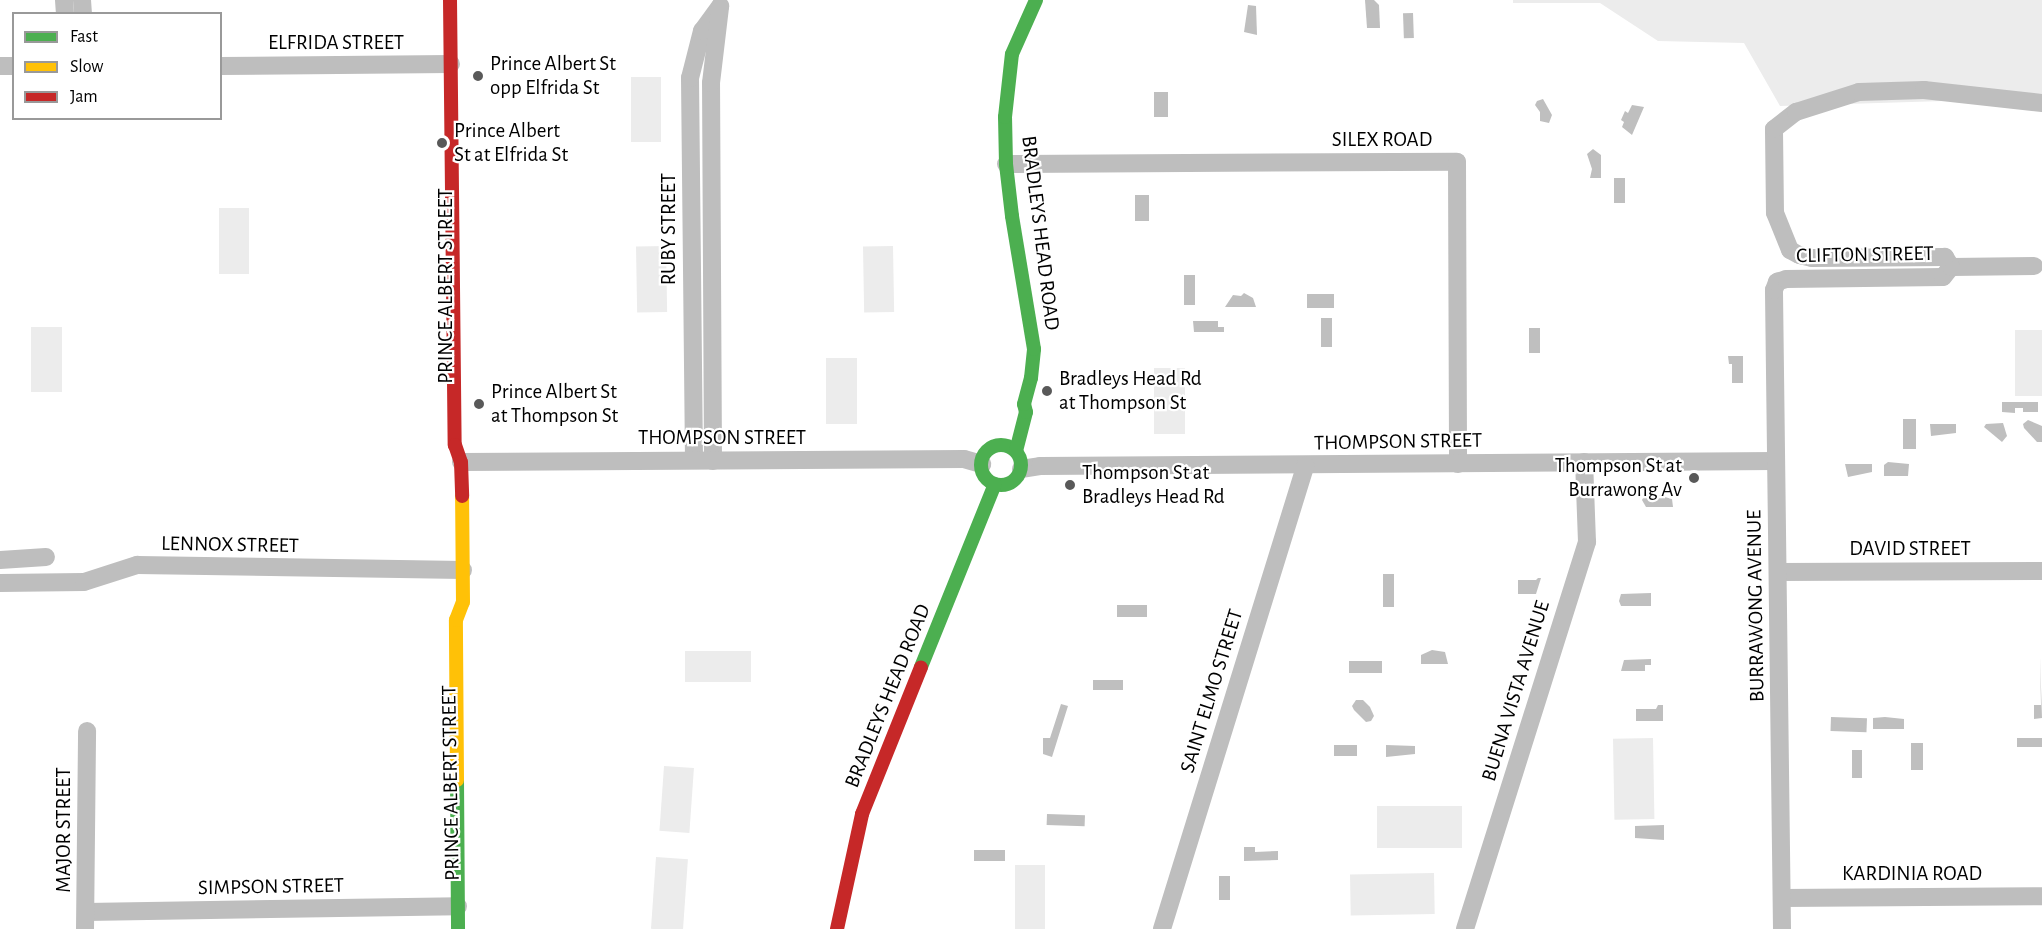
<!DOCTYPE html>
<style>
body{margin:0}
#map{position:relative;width:2042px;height:929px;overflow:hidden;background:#fff;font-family:"Alegreya Sans",sans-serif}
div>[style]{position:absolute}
.green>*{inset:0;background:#ececec;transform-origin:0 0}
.water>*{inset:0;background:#bfbfbf;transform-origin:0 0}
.street>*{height:18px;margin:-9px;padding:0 9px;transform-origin:9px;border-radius:9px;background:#bebebe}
.fast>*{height:14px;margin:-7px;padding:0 7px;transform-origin:7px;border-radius:7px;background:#4caf50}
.fast>.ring{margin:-7px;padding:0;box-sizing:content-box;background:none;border:14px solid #4caf50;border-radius:50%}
.slow>*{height:14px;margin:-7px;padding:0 7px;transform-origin:7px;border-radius:7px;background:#ffc107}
.jam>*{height:14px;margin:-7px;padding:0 7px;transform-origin:7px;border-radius:7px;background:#c62828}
.dots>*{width:16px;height:16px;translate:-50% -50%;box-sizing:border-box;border:3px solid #fff;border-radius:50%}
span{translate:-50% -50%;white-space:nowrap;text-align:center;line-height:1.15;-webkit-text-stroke:4.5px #fff;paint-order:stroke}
.street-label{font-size:21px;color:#000}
.poi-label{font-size:21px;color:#000}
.left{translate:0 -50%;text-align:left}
.right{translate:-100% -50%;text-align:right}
.legend{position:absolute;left:12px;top:12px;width:210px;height:108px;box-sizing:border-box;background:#fff;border:2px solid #999;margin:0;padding:8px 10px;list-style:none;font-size:18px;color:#000}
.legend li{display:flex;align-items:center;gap:12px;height:30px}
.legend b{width:30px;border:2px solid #999}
</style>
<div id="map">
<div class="green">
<div style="clip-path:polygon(1513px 0,2042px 0,2042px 98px,1780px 106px,1744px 43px,1658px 41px,1600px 3px,1513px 3px)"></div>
<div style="left:631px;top:77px;width:30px;height:65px"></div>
<div style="left:219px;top:208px;width:30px;height:66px"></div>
<div style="left:666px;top:246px;width:66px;height:30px;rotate:89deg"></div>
<div style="left:893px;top:246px;width:66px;height:30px;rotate:89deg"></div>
<div style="left:31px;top:327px;width:31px;height:65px"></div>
<div style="left:2015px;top:330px;width:27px;height:66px"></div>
<div style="left:826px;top:358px;width:31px;height:66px"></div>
<div style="left:1154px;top:368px;width:31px;height:66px"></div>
<div style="left:751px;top:651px;width:31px;height:66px;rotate:90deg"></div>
<div style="left:1653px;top:738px;width:81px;height:40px;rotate:89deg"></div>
<div style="left:664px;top:766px;width:30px;height:65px;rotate:4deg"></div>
<div style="left:1462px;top:806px;width:42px;height:85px;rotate:90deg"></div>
<div style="left:656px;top:857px;width:32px;height:72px;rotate:4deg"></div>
<div style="left:1015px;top:865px;width:30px;height:64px"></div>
<div style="left:1434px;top:873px;width:41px;height:84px;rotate:89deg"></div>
</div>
<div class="water">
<div style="clip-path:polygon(1365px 0,1374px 0,1379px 5px,1380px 28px,1367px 28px)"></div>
<div style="clip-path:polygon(1248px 5px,1256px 6px,1257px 35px,1244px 32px)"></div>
<div style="left:1413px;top:13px;width:25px;height:10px;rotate:88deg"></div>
<div style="left:1154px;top:92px;width:14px;height:25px"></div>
<div style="clip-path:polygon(1543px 99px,1552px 115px,1549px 123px,1540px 121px,1540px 112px,1535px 105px,1537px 101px)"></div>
<div style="clip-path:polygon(1632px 105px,1644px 107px,1632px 135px,1622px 127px,1624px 122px,1621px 120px,1625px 111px,1628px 113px)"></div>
<div style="clip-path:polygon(1593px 149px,1601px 155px,1601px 178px,1590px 178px,1592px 169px,1587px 154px)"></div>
<div style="left:1614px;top:178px;width:11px;height:25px"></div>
<div style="left:1135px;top:195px;width:14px;height:26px"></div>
<div style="left:1184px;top:275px;width:11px;height:30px"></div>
<div style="clip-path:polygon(1244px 293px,1253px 298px,1256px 307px,1225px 307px,1233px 295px,1241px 296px)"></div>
<div style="left:1307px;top:294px;width:27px;height:14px"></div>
<div style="left:1321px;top:318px;width:11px;height:29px"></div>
<div style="clip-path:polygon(1193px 321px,1218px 321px,1218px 327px,1224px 327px,1224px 332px,1194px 332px)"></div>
<div style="left:1529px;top:328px;width:11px;height:25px"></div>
<div style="clip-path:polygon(1728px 356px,1743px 356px,1743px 383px,1732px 383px,1732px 364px,1729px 364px)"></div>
<div style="clip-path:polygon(2002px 402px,2038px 402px,2038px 412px,2023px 412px,2023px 408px,2015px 408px,2015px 413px,2002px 412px)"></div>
<div style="left:1903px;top:419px;width:13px;height:30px"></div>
<div style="clip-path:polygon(2028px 420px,2042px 426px,2042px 442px,2037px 442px,2024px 428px,2023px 424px)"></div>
<div style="clip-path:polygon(2003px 423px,2007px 436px,2002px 442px,1984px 427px,1986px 424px)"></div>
<div style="clip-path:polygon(1930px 424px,1956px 424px,1956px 433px,1931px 436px)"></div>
<div style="clip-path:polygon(1888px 462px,1909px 464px,1908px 476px,1884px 476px,1884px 465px)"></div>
<div style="clip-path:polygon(1845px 464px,1872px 464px,1872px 472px,1848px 477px)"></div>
<div style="clip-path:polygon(1654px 494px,1672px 499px,1673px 507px,1646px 507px,1642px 500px,1644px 496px)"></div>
<div style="left:1383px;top:574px;width:11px;height:33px"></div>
<div style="clip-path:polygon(1538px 578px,1541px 578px,1536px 594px,1518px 594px,1518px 580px,1536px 580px)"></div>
<div style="clip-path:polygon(1651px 593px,1651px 606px,1621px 606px,1619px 601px,1621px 594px)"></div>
<div style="left:1117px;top:605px;width:30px;height:12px"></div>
<div style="clip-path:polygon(1432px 650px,1445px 652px,1448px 664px,1421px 664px,1421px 655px)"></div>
<div style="clip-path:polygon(2040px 656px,2042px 718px,2034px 719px,2034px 705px,2041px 705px)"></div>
<div style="clip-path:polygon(1651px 659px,1651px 665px,1645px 665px,1645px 671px,1621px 671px,1624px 660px)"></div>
<div style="left:1349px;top:661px;width:33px;height:12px"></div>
<div style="left:1093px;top:680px;width:30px;height:10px"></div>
<div style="clip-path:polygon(1356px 700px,1363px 700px,1370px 707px,1374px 716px,1371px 721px,1366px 722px,1354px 710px,1352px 706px)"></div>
<div style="clip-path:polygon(1061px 704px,1068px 706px,1052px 757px,1043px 754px,1043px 738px,1050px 738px)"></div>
<div style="clip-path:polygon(1658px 705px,1663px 705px,1663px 721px,1636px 721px,1636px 709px,1656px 709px)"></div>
<div style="left:1831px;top:717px;width:36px;height:14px;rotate:2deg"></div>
<div style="clip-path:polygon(1885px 717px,1904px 719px,1904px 729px,1873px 729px,1873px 718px)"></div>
<div style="left:2017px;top:738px;width:25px;height:9px"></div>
<div style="left:1911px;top:743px;width:12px;height:27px"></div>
<div style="left:1334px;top:745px;width:23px;height:11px"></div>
<div style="clip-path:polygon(1386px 745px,1415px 746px,1415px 754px,1386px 757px)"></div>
<div style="left:1852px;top:750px;width:10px;height:28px"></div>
<div style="left:1047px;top:814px;width:38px;height:11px;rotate:2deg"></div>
<div style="clip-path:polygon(1664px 825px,1664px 840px,1635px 838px,1635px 826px)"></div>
<div style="clip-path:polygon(1244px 847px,1255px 847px,1255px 852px,1278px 851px,1278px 860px,1244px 861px)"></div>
<div style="left:974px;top:850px;width:31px;height:11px"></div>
<div style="left:1219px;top:876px;width:11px;height:24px"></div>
</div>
<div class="street">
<div style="left:64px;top:0;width:14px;rotate:86deg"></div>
<div style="left:82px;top:0;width:14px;rotate:86deg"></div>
<div style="left:0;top:66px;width:14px"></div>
<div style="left:220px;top:66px;width:231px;rotate:-0.5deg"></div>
<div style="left:1006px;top:164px;width:451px;rotate:-0.3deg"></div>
<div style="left:1457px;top:162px;width:302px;rotate:89.8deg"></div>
<div style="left:1951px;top:267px;width:83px;rotate:-0.7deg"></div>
<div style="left:694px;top:460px;width:382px;rotate:-90.6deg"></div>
<div style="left:690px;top:78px;width:49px;rotate:-75.7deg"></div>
<div style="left:702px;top:31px;width:31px;rotate:-54deg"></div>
<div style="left:713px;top:461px;width:378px;rotate:-90.3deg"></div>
<div style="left:711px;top:83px;width:77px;rotate:-83.2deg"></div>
<div style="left:461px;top:462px;width:503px;rotate:-0.34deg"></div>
<div style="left:964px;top:459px;width:19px;rotate:16deg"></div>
<div style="left:1021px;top:469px;width:19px;rotate:-9deg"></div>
<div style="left:1040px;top:466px;width:736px;rotate:-0.39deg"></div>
<div style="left:0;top:560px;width:46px;rotate:-3.7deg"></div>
<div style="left:1779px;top:572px;width:263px;rotate:-0.2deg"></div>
<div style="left:0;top:583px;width:84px;rotate:-0.7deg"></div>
<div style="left:84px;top:582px;width:56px;rotate:-17.8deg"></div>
<div style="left:137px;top:565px;width:326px;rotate:0.9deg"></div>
<div style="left:1782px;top:898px;width:260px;rotate:-0.4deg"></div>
<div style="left:86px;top:912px;width:372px;rotate:-0.9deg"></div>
<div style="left:85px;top:929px;width:198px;rotate:-89.4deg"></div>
<div style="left:1162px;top:929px;width:485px;rotate:-72.8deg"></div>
<div style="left:1465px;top:929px;width:406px;rotate:-72.5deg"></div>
<div style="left:1587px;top:542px;width:80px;rotate:-92.1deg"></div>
<div style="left:1782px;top:929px;width:639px;rotate:-90.72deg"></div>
<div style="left:1774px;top:290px;width:9px;rotate:-69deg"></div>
<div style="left:1777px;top:282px;width:9px;rotate:-18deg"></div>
<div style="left:1786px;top:279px;width:157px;rotate:-0.7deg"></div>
<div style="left:1943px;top:277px;width:13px;rotate:-51deg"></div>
<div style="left:1951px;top:267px;width:12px;rotate:-121deg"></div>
<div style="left:1945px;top:257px;width:133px;rotate:179.6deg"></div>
<div style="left:1812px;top:258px;width:13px;rotate:-167deg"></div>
<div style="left:1799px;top:255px;width:10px;rotate:-151deg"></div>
<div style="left:1790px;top:250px;width:40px;rotate:-112deg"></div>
<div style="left:1775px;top:213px;width:84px;rotate:-90.7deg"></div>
<div style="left:1774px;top:129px;width:28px;rotate:-38deg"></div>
<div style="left:1796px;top:112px;width:66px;rotate:-17.6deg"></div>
<div style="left:1859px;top:92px;width:65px;rotate:-1.8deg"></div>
<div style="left:1924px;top:90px;width:119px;rotate:6.3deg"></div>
</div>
<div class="fast">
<div class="ring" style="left:981px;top:445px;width:26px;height:26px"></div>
<div style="left:1016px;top:451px;width:40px;rotate:-75.6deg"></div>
<div style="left:1026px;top:412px;width:8px;rotate:-104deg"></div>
<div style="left:1024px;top:404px;width:27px;rotate:-75deg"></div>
<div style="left:1031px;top:378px;width:29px;rotate:-84deg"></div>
<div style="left:1034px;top:349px;width:135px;rotate:-99.4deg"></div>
<div style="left:1012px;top:216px;width:52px;rotate:-96.6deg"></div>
<div style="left:1006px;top:164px;width:47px;rotate:-91.2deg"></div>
<div style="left:1005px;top:117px;width:63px;rotate:-83.7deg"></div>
<div style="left:1012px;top:54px;width:59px;rotate:-66deg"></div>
<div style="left:921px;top:667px;width:197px;rotate:-68deg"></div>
<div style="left:457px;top:780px;width:149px;rotate:89.6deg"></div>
</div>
<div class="slow">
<div style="left:457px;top:780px;width:160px;rotate:-90.4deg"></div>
<div style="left:456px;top:620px;width:19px;rotate:-69deg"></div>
<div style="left:463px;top:602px;width:106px;rotate:-90.5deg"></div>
</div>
<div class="jam">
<div style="left:450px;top:0;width:445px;rotate:89.4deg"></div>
<div style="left:455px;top:445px;width:18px;rotate:71deg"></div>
<div style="left:461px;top:462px;width:34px;rotate:88deg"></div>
<div style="left:837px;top:929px;width:118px;rotate:-77.7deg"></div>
<div style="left:862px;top:814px;width:158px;rotate:-68.1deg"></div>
</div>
<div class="dots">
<div style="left:478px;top:76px;background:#595959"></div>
<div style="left:442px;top:143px;background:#595959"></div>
<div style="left:1047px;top:391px;background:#595959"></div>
<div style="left:479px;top:404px;background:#595959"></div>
<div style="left:1694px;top:478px;background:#595959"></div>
<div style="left:1070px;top:485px;background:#595959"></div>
</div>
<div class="street-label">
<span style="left:336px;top:43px">ELFRIDA STREET</span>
<span style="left:1382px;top:140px">SILEX ROAD</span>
<span style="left:669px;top:229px;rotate:-90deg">RUBY STREET</span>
<span style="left:1040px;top:233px;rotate:83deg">BRADLEYS HEAD ROAD</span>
<span style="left:1865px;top:255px;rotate:-1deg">CLIFTON STREET</span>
<span style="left:446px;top:286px;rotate:-90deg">PRINCE ALBERT STREET</span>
<span style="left:722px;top:438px">THOMPSON STREET</span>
<span style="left:1398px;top:442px;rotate:-1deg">THOMPSON STREET</span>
<span style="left:230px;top:545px;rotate:1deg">LENNOX STREET</span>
<span style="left:1910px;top:549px">DAVID STREET</span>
<span style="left:1756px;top:606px;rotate:-91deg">BURRAWONG AVENUE</span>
<span style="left:1212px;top:691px;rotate:-73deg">SAINT ELMO STREET</span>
<span style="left:1516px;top:691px;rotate:-73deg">BUENA VISTA AVENUE</span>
<span style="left:888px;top:696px;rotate:-68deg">BRADLEYS HEAD ROAD</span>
<span style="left:451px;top:783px;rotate:-91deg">PRINCE ALBERT STREET</span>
<span style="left:64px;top:830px;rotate:-90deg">MAJOR STREET</span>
<span style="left:1912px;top:874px">KARDINIA ROAD</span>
<span style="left:271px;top:887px;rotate:-1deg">SIMPSON STREET</span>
</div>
<div class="poi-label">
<span class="left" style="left:490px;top:76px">Prince Albert St<br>opp Elfrida St</span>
<span class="left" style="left:454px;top:143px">Prince Albert<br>St at Elfrida St</span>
<span class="left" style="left:1059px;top:391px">Bradleys Head Rd<br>at Thompson St</span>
<span class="left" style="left:491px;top:404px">Prince Albert St<br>at Thompson St</span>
<span class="right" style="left:1682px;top:478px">Thompson St at<br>Burrawong Av</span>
<span class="left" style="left:1082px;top:485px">Thompson St at<br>Bradleys Head Rd</span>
</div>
<ul class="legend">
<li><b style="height:8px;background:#4caf50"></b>Fast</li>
<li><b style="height:8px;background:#ffc107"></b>Slow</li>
<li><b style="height:8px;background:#c62828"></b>Jam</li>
</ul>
</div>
